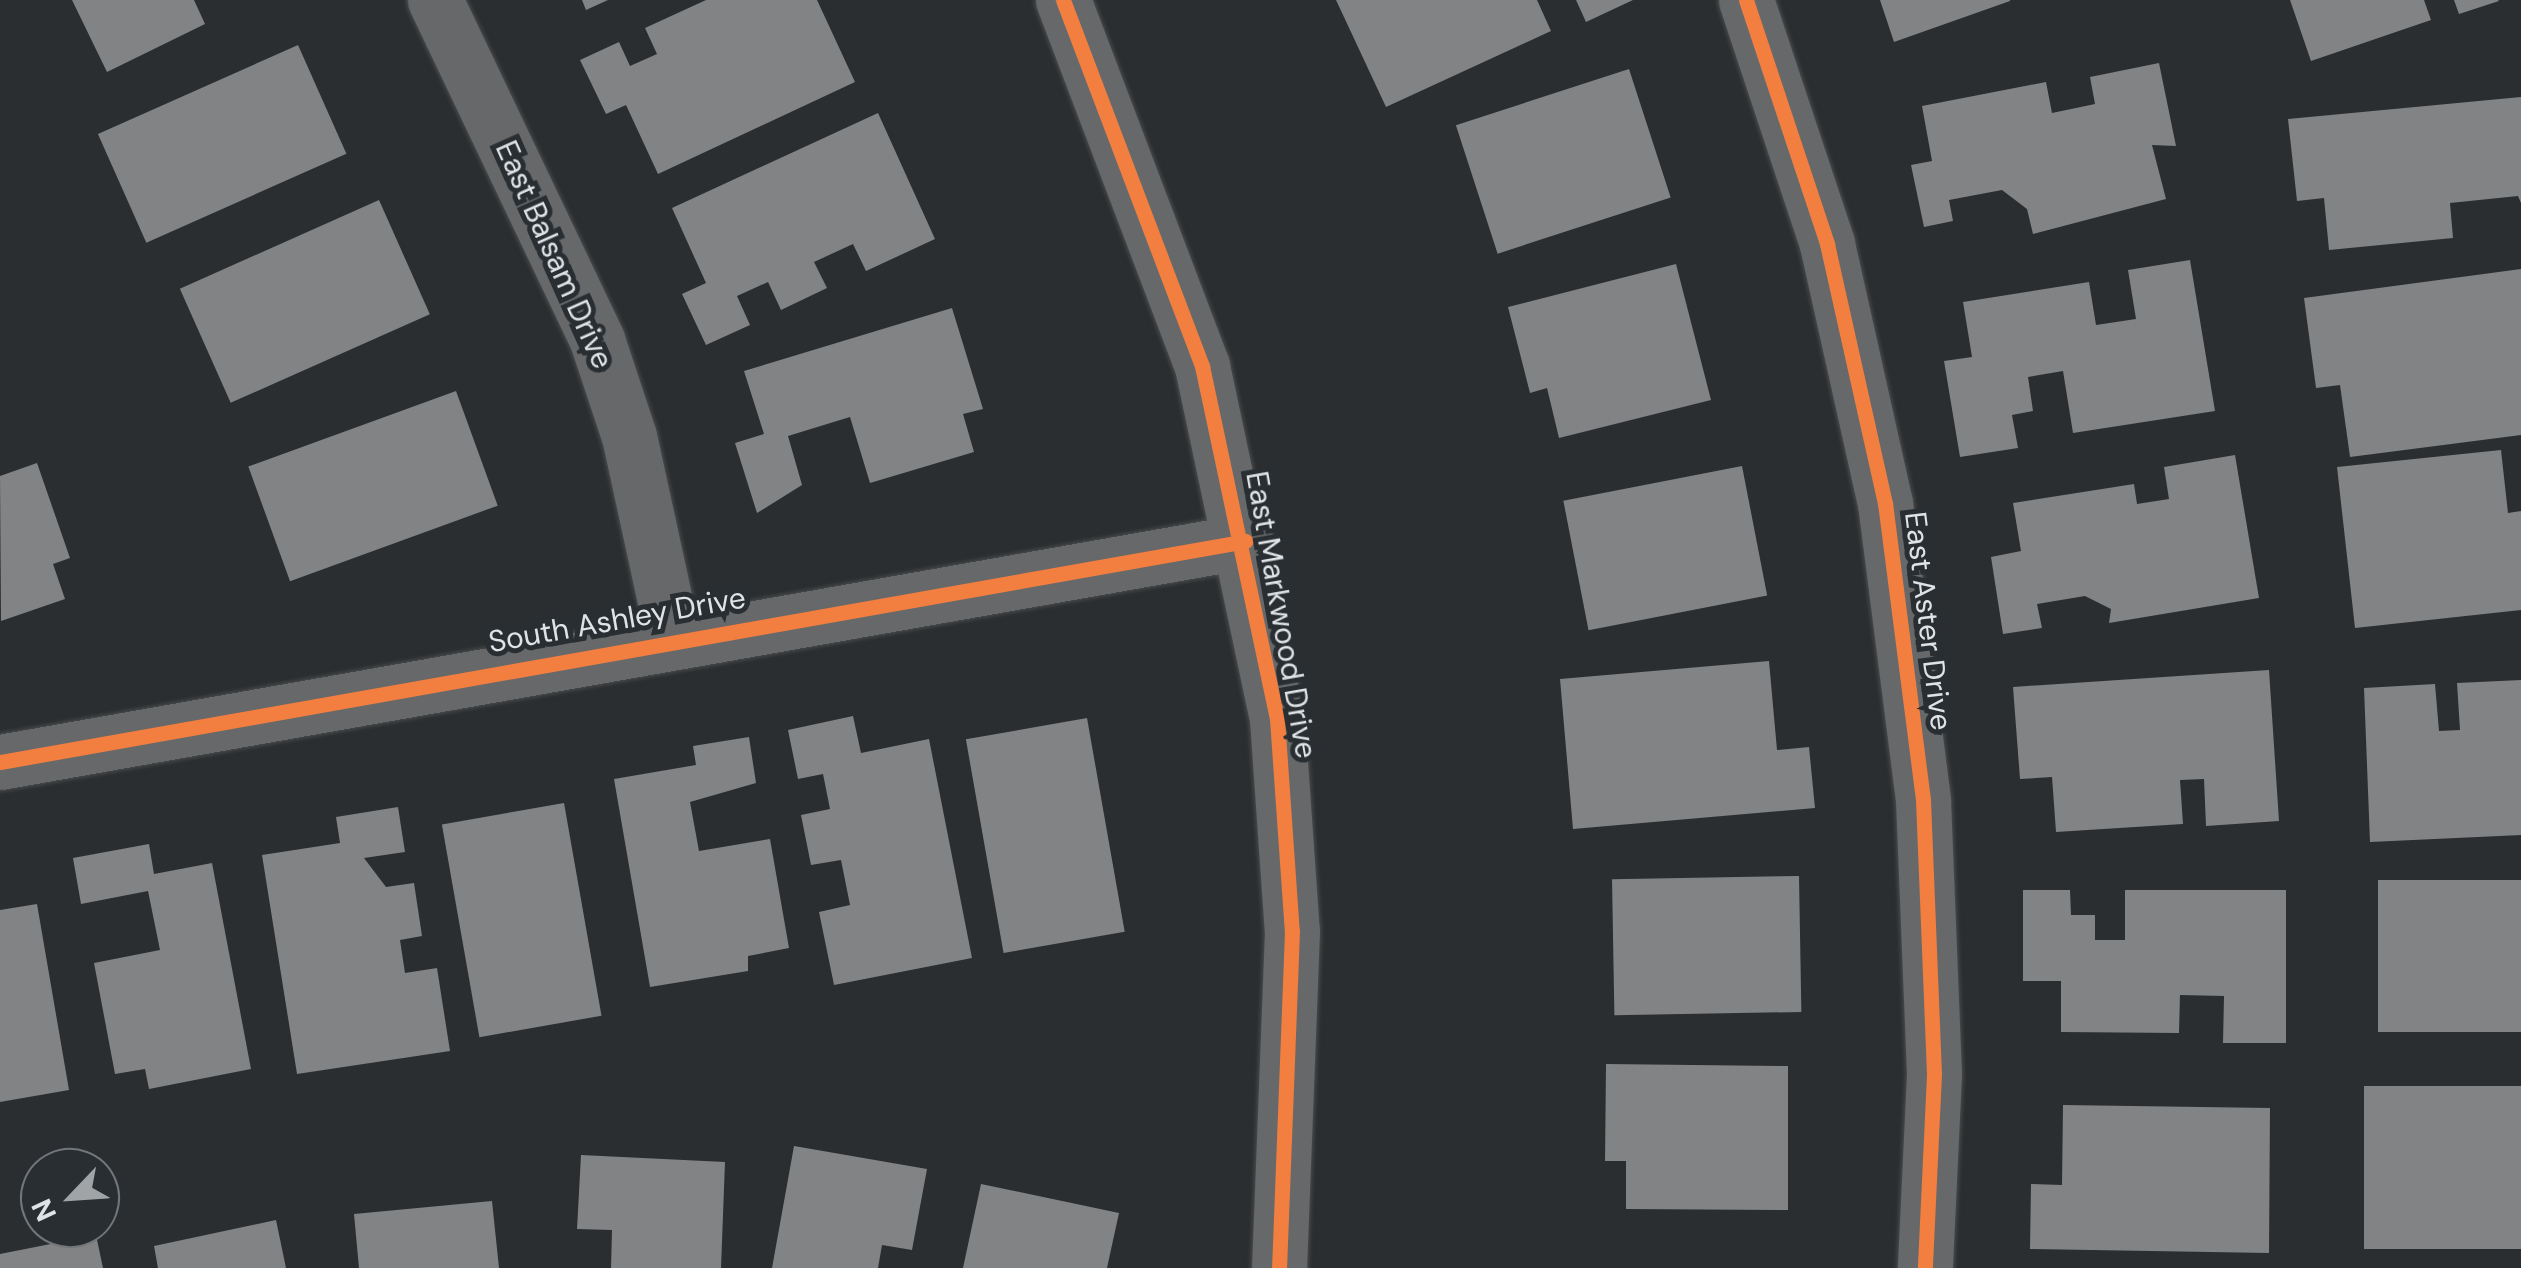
<!DOCTYPE html>
<style>
body{margin:0}
#map{position:relative;width:2521px;height:1268px;overflow:hidden;background:#2b2e30;font-family:"DM Sans",sans-serif}
div>[style]{position:absolute}
.building>*{inset:0;background:#818385;transform-origin:0 0}
.roads{filter:drop-shadow(0 0 2px #494c4d) drop-shadow(0 0 2px #494c4d)}
.minor>*{height:55px;margin:-27.5px;padding:0 27.5px;transform-origin:27.5px;border-radius:27.5px;background:#666869}
.cycleway>*{height:15px;margin:-7.5px;padding:0 7.5px;transform-origin:7.5px;border-radius:7.5px;background:#f27e40}
span{translate:-50% -50%;white-space:nowrap;text-align:center;line-height:1.15;-webkit-text-stroke:10px #292e32;paint-order:stroke}
.street-label{font-size:30px;color:#e0e3e6}
.north{position:absolute;left:20px;top:1148px;width:100px;height:100px;box-sizing:border-box;background:#292e32;border:2px solid #72767a;border-radius:50%;rotate:245deg;font-size:28px;font-weight:700;line-height:40px;text-align:center;color:#e0e3e6}
.north::after{content:'';display:block;margin:auto;width:35px;height:45px;background:#a1a4a6;clip-path:polygon(50% 0,100% 100%,50% 72%,0 100%)}
</style>
<div id="map">
<div class="building">
<div style="clip-path:polygon(72px 0,194px 0,205px 24px,107px 72px)"></div>
<div style="clip-path:polygon(582px 0,608px 0,586px 10px)"></div>
<div style="clip-path:polygon(706px 0,817px 0,855px 82px,658px 174px,626px 105px,606px 114px,580px 60px,619px 42px,630px 66px,657px 54px,645px 28px)"></div>
<div style="clip-path:polygon(1336px 0,1537px 0,1551px 31px,1386px 107px)"></div>
<div style="clip-path:polygon(1576px 0,1633px 0,1586px 22px)"></div>
<div style="clip-path:polygon(1880px 0,2010px 0,2010px 1px,1894px 42px)"></div>
<div style="clip-path:polygon(2290px 0,2424px 0,2431px 20px,2311px 61px)"></div>
<div style="clip-path:polygon(2454px 0,2498px 0,2499px 1px,2459px 14px)"></div>
<div style="left:298px;top:45px;width:119px;height:219px;rotate:66deg"></div>
<div style="clip-path:polygon(2159px 63px,2176px 146px,2152px 145px,2166px 199px,2033px 234px,2027px 209px,2002px 190px,1949px 200px,1953px 221px,1924px 227px,1911px 165px,1932px 161px,1922px 106px,2046px 82px,2052px 113px,2095px 104px,2090px 77px)"></div>
<div style="left:1629px;top:69px;width:135px;height:182px;rotate:72deg"></div>
<div style="clip-path:polygon(2521px 97px,2521px 203px,2518px 196px,2450px 203px,2453px 238px,2329px 250px,2324px 198px,2297px 201px,2288px 119px)"></div>
<div style="clip-path:polygon(878px 113px,935px 239px,866px 271px,853px 244px,814px 262px,827px 288px,781px 310px,768px 282px,737px 296px,750px 325px,706px 345px,682px 294px,706px 283px,672px 208px)"></div>
<div style="left:379px;top:200px;width:125px;height:218px;rotate:66deg"></div>
<div style="clip-path:polygon(2190px 260px,2215px 411px,2073px 433px,2063px 371px,2028px 377px,2033px 411px,2012px 415px,2018px 448px,1960px 457px,1944px 361px,1972px 357px,1963px 302px,2089px 282px,2096px 325px,2136px 319px,2128px 270px)"></div>
<div style="clip-path:polygon(1676px 264px,1711px 400px,1559px 438px,1547px 388px,1530px 393px,1508px 307px)"></div>
<div style="clip-path:polygon(2521px 269px,2521px 435px,2350px 457px,2340px 385px,2316px 388px,2304px 298px)"></div>
<div style="clip-path:polygon(952px 308px,983px 409px,963px 414px,974px 452px,870px 483px,850px 417px,788px 436px,802px 485px,757px 513px,735px 443px,764px 434px,744px 371px)"></div>
<div style="left:456px;top:391px;width:122px;height:221px;rotate:70deg"></div>
<div style="clip-path:polygon(2501px 450px,2508px 513px,2521px 511px,2521px 610px,2355px 628px,2337px 467px)"></div>
<div style="clip-path:polygon(2235px 455px,2259px 598px,2109px 623px,2111px 609px,2085px 596px,2037px 604px,2042px 628px,2003px 634px,1991px 557px,2021px 551px,2013px 503px,2134px 484px,2137px 504px,2169px 499px,2164px 467px)"></div>
<div style="clip-path:polygon(37px 463px,70px 558px,53px 564px,65px 599px,1px 621px,0 476px)"></div>
<div style="left:1742px;top:466px;width:132px;height:182px;rotate:79deg"></div>
<div style="clip-path:polygon(1769px 661px,1777px 750px,1809px 747px,1815px 808px,1573px 829px,1560px 679px)"></div>
<div style="clip-path:polygon(2269px 670px,2279px 821px,2206px 826px,2204px 779px,2180px 780px,2183px 824px,2056px 832px,2052px 777px,2020px 779px,2013px 687px)"></div>
<div style="clip-path:polygon(2521px 680px,2521px 835px,2370px 842px,2364px 688px,2435px 684px,2439px 731px,2460px 730px,2457px 683px)"></div>
<div style="clip-path:polygon(853px 716px,861px 753px,929px 739px,972px 958px,834px 985px,819px 912px,850px 905px,841px 860px,811px 865px,801px 815px,830px 809px,823px 774px,798px 779px,788px 730px)"></div>
<div style="left:1087px;top:718px;width:217px;height:123px;rotate:80deg"></div>
<div style="clip-path:polygon(749px 737px,756px 783px,690px 802px,699px 851px,770px 839px,789px 948px,748px 956px,748px 971px,650px 987px,614px 779px,696px 765px,693px 746px)"></div>
<div style="left:564px;top:803px;width:216px;height:124px;rotate:80deg"></div>
<div style="clip-path:polygon(398px 807px,405px 852px,364px 858px,386px 887px,414px 883px,422px 936px,400px 940px,405px 973px,437px 968px,450px 1051px,297px 1074px,262px 855px,340px 843px,336px 817px)"></div>
<div style="clip-path:polygon(149px 844px,154px 874px,212px 863px,251px 1069px,149px 1089px,145px 1069px,115px 1074px,94px 963px,160px 950px,148px 891px,81px 904px,73px 858px)"></div>
<div style="left:1799px;top:876px;width:136px;height:187px;rotate:89deg"></div>
<div style="left:2521px;top:880px;width:152px;height:143px;rotate:90deg"></div>
<div style="clip-path:polygon(2023px 890px,2070px 890px,2071px 915px,2095px 915px,2095px 940px,2125px 940px,2125px 890px,2286px 890px,2286px 1043px,2223px 1043px,2224px 996px,2180px 995px,2179px 1033px,2061px 1032px,2061px 981px,2023px 981px)"></div>
<div style="clip-path:polygon(37px 904px,69px 1090px,0 1102px,0 910px)"></div>
<div style="clip-path:polygon(1606px 1064px,1788px 1066px,1788px 1210px,1626px 1209px,1626px 1161px,1605px 1161px)"></div>
<div style="left:2521px;top:1086px;width:163px;height:157px;rotate:90deg"></div>
<div style="clip-path:polygon(2063px 1105px,2270px 1108px,2269px 1253px,2030px 1249px,2031px 1184px,2062px 1185px)"></div>
<div style="clip-path:polygon(794px 1146px,927px 1169px,912px 1250px,882px 1245px,878px 1268px,772px 1268px)"></div>
<div style="clip-path:polygon(581px 1155px,725px 1162px,721px 1268px,611px 1268px,612px 1230px,577px 1229px)"></div>
<div style="clip-path:polygon(981px 1184px,1119px 1213px,1107px 1268px,963px 1268px)"></div>
<div style="clip-path:polygon(492px 1201px,499px 1268px,359px 1268px,354px 1214px)"></div>
<div style="clip-path:polygon(276px 1220px,286px 1268px,158px 1268px,154px 1246px)"></div>
<div style="clip-path:polygon(96px 1235px,103px 1268px,0 1268px,0 1254px)"></div>
</div>
<div class="roads">
<div class="minor">
<div style="left:435px;top:0;width:377px;rotate:64.5deg"></div>
<div style="left:597px;top:340px;width:101px;rotate:71.6deg"></div>
<div style="left:629px;top:436px;width:206px;rotate:77.7deg"></div>
<div style="left:1063px;top:0;width:392px;rotate:69.2deg"></div>
<div style="left:1202px;top:366px;width:361px;rotate:78deg"></div>
<div style="left:1277px;top:719px;width:213px;rotate:86deg"></div>
<div style="left:1292px;top:931px;width:337px;rotate:92.2deg"></div>
<div style="left:1746px;top:0;width:257px;rotate:71.6deg"></div>
<div style="left:1827px;top:244px;width:265px;rotate:77.4deg"></div>
<div style="left:1885px;top:503px;width:299px;rotate:82.7deg"></div>
<div style="left:1923px;top:800px;width:274px;rotate:87.7deg"></div>
<div style="left:1934px;top:1074px;width:194px;rotate:92.7deg"></div>
<div style="left:0;top:762px;width:1265px;rotate:-10.06deg"></div>
</div>
</div>
<div class="cycleway">
<div style="left:1063px;top:0;width:392px;rotate:69.2deg"></div>
<div style="left:1202px;top:366px;width:361px;rotate:78deg"></div>
<div style="left:1277px;top:719px;width:213px;rotate:86deg"></div>
<div style="left:1292px;top:931px;width:337px;rotate:92.2deg"></div>
<div style="left:1746px;top:0;width:257px;rotate:71.6deg"></div>
<div style="left:1827px;top:244px;width:265px;rotate:77.4deg"></div>
<div style="left:1885px;top:503px;width:299px;rotate:82.7deg"></div>
<div style="left:1923px;top:800px;width:274px;rotate:87.7deg"></div>
<div style="left:1934px;top:1074px;width:194px;rotate:92.7deg"></div>
<div style="left:0;top:762px;width:1265px;rotate:-10.06deg"></div>
</div>
<div class="street-label">
<span style="left:554px;top:255px;rotate:66deg">East Balsam Drive</span>
<span style="left:1281px;top:615px;rotate:80deg">East Markwood Drive</span>
<span style="left:617px;top:620px;rotate:-10deg">South Ashley Drive</span>
<span style="left:1928px;top:621px;rotate:83deg">East Aster Drive</span>
</div>
<div class="north">N</div>
</div>
